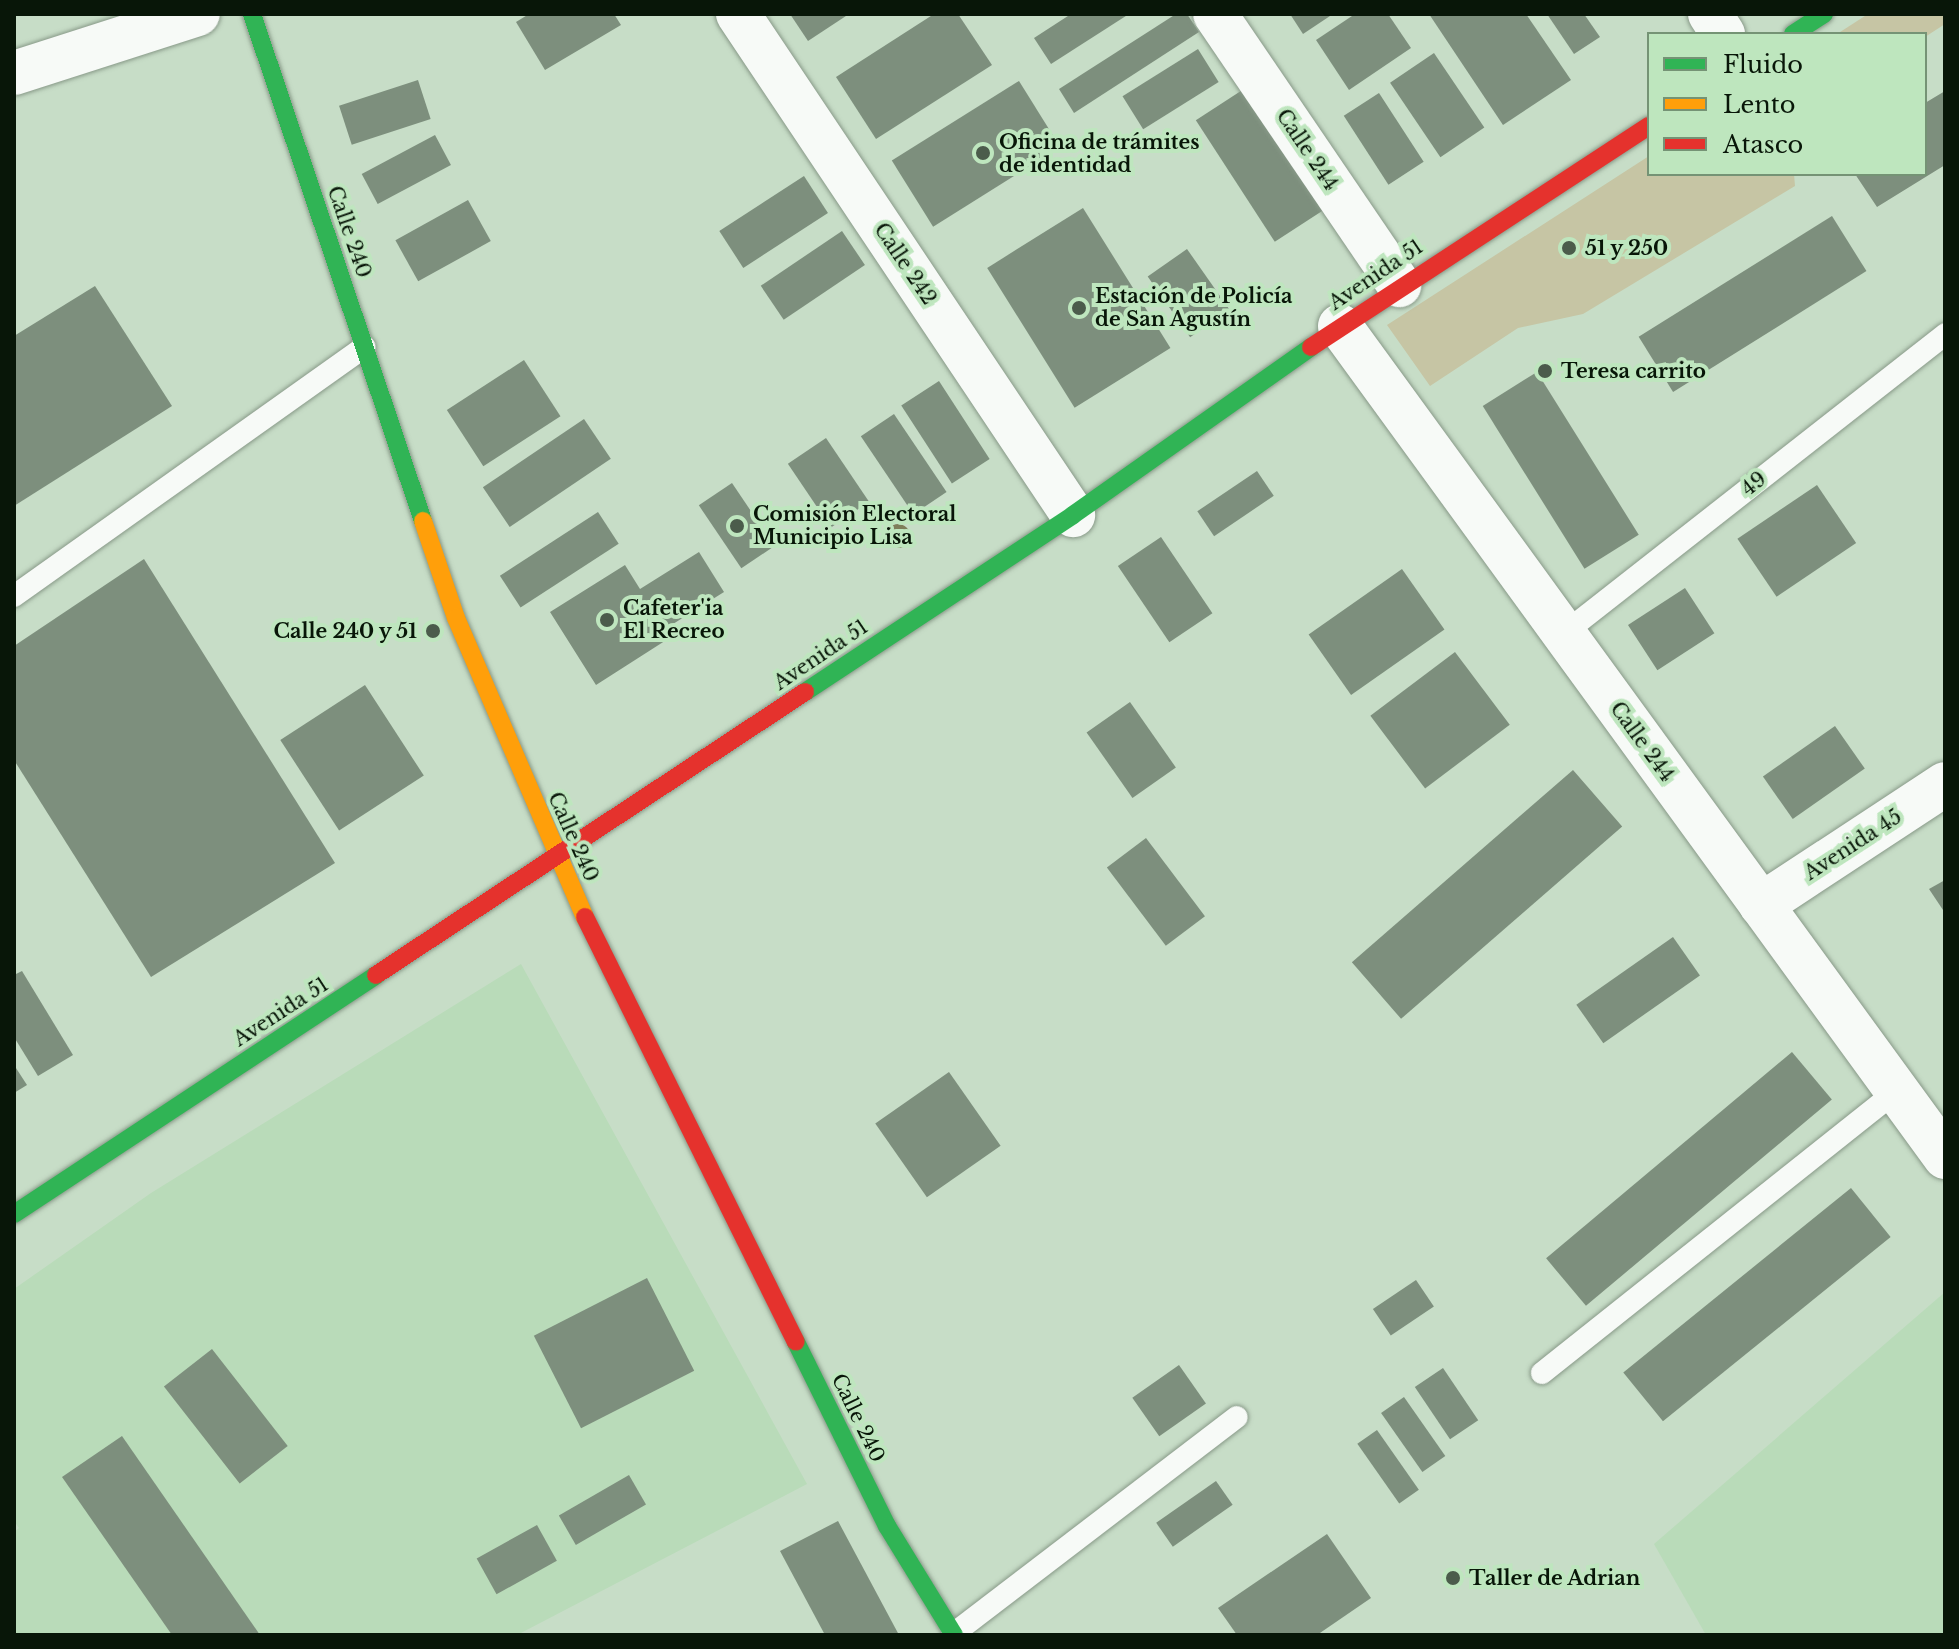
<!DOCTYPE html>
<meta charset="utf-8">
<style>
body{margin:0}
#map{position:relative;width:1959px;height:1649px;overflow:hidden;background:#c7ddc7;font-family:"Libre Baskerville",serif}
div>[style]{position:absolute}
.built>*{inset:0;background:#b9dbb9}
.green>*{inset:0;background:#c6c5a4}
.building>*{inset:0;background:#7d8f7d;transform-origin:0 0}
.roads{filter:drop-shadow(0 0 2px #898) drop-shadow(0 0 2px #898)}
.lane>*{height:22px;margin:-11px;padding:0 11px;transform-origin:11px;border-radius:11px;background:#f7faf7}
.street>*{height:44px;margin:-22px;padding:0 22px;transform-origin:22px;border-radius:22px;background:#f7faf7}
.fast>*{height:18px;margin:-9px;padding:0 9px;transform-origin:9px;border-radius:9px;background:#30b455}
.slow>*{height:18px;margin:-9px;padding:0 9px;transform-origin:9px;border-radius:9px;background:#ff9f0a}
.jam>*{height:18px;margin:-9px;padding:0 9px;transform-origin:9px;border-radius:9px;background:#e5322d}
.trees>*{width:24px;height:24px;margin:-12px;border-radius:50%;background:#7e7e5a}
.dots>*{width:22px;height:22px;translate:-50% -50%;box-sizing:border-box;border:4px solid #bee6be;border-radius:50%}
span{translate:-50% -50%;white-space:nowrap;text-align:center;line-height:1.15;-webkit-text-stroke:8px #bee6be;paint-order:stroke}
.poi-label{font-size:20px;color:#081608;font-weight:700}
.left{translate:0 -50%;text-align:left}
.right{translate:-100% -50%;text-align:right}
.street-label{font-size:20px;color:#081608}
.frame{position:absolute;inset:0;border:16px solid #081608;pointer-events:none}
.legend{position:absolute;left:1647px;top:32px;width:280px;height:144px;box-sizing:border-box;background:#bee6be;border:2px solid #759375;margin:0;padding:10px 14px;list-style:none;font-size:24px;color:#081608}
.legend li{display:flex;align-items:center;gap:16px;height:40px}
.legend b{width:40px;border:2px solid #759375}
</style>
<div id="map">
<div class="built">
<div style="clip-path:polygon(521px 964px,807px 1484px,517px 1635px,14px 1635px,14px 1532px,19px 1528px,14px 1521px,14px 1289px,151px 1193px)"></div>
<div style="clip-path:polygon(1945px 1292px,1945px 1635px,1706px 1635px,1654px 1544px)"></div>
</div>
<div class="green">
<div style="clip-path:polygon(1868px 14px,1945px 14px,1945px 24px,1925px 37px,1837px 34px)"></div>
<div style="clip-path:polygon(1649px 156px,1649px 174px,1794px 174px,1795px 186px,1583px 314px,1518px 328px,1430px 386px,1387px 325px)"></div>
</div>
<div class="building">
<div style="clip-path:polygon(529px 14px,614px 14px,621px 25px,545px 70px,516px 22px)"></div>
<div style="clip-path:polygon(790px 14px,849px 14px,808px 41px)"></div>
<div style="clip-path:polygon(934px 14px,958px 14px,992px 65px,876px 139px,836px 77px)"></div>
<div style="clip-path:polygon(1071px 14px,1129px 14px,1051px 64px,1034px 38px)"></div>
<div style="clip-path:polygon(1176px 14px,1187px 14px,1199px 32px,1074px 113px,1059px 89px)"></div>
<div style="clip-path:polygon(1290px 14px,1333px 14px,1303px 34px)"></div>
<div style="clip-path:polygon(1355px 14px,1388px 14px,1411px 48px,1349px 90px,1316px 40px)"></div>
<div style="clip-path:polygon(1429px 14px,1526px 14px,1571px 80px,1503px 125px)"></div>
<div style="clip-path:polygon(1547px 14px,1584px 14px,1600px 37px,1574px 54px)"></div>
<div style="left:1198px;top:49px;width:39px;height:89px;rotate:58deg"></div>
<div style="left:1434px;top:53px;width:90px;height:53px;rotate:56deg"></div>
<div style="left:418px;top:80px;width:41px;height:83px;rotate:72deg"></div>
<div style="left:1019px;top:81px;width:78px;height:150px;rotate:58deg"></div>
<div style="left:1247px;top:87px;width:145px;height:61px;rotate:57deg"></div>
<div style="clip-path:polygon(1945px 91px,1945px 165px,1877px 207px,1855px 174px,1925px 174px,1925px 103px)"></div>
<div style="left:1379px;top:93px;width:82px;height:42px;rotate:57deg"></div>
<div style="left:435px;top:135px;width:34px;height:83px;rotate:62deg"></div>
<div style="left:804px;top:176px;width:44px;height:101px;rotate:57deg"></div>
<div style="left:468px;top:200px;width:47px;height:83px;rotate:61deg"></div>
<div style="left:1083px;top:208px;width:165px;height:113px;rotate:58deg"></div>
<div style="left:1832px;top:216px;width:65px;height:228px;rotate:58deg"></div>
<div style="left:842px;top:231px;width:41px;height:98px;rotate:56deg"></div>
<div style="left:1187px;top:249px;width:74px;height:48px;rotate:55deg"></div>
<div style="clip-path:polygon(95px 286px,172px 406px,14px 506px,14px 336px)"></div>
<div style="left:524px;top:360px;width:67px;height:92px;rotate:57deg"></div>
<div style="left:1537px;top:372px;width:192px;height:64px;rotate:58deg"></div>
<div style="left:939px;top:381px;width:93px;height:45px;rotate:57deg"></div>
<div style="left:894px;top:414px;width:94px;height:40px;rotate:56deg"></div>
<div style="left:584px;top:419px;width:48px;height:122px;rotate:56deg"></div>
<div style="left:826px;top:438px;width:77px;height:46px;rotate:56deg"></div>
<div style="left:1257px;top:471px;width:30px;height:72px;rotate:56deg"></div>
<div style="left:732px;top:483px;width:76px;height:40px;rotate:56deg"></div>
<div style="left:1817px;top:485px;width:70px;height:96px;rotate:56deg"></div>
<div style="left:598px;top:512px;width:38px;height:117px;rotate:57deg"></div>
<div style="left:1161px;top:537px;width:92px;height:52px;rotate:56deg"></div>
<div style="clip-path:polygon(699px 552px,724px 592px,665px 629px,671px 637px,596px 685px,550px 612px,625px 565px,640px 589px)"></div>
<div style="clip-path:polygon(144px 559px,335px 863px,151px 977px,14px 760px,14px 646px)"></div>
<div style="left:1402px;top:569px;width:74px;height:114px;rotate:55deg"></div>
<div style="left:1685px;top:588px;width:54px;height:68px;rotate:57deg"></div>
<div style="left:1455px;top:652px;width:91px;height:106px;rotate:53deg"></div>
<div style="left:365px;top:685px;width:108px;height:101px;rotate:57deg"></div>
<div style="left:1130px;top:702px;width:80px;height:53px;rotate:55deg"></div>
<div style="left:1835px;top:726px;width:52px;height:88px;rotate:55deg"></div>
<div style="left:1573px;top:770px;width:75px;height:293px;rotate:49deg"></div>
<div style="left:1146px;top:838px;width:98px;height:49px;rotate:53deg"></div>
<div style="clip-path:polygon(1945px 880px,1945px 913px,1929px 889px)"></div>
<div style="left:1673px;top:937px;width:47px;height:118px;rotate:55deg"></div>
<div style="clip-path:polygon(22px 971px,73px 1055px,38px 1076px,14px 1037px,14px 975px)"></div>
<div style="left:1792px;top:1052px;width:62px;height:321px;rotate:50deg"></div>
<div style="clip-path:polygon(14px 1065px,27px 1085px,14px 1093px)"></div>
<div style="left:949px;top:1072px;width:90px;height:90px;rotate:55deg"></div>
<div style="left:1851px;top:1188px;width:63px;height:293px;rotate:51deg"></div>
<div style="left:647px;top:1278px;width:104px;height:127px;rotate:63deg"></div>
<div style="left:1416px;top:1280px;width:32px;height:52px;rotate:56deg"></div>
<div style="left:212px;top:1349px;width:123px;height:61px;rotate:52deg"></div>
<div style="left:1179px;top:1365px;width:47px;height:57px;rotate:55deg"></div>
<div style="left:1443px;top:1368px;width:63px;height:34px;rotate:56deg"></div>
<div style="left:1404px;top:1397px;width:72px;height:28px;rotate:55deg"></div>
<div style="left:1377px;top:1430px;width:73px;height:24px;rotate:55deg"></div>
<div style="clip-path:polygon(122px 1436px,260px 1635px,172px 1635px,62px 1477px)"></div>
<div style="left:629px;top:1475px;width:34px;height:81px;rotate:60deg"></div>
<div style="left:1216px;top:1481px;width:29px;height:73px;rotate:55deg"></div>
<div style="clip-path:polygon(838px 1521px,899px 1635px,825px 1635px,780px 1551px)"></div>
<div style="left:537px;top:1525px;width:41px;height:69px;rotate:61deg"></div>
<div style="clip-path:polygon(1327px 1534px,1371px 1598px,1317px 1635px,1237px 1635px,1218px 1608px)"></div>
</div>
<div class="roads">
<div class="lane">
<div style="left:14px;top:596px;width:430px;rotate:-35.4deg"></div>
<div style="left:1563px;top:634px;width:486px;rotate:-38.1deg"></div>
<div style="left:1542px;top:1373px;width:453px;rotate:-38.5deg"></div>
<div style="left:953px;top:1634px;width:357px;rotate:-37.4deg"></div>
</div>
<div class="street">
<div style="left:738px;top:14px;width:603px;rotate:56.23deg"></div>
<div style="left:1215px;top:14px;width:328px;rotate:55.8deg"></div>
<div style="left:1710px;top:14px;width:24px;rotate:57deg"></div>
<div style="left:14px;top:73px;width:193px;rotate:-17.8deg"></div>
<div style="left:1340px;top:326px;width:1028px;rotate:53.94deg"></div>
<div style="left:1761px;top:905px;width:220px;rotate:-33.3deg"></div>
</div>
<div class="fast">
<div style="left:252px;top:14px;width:535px;rotate:71.36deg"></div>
<div style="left:1793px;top:34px;width:37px;rotate:-33deg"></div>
<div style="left:805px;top:692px;width:321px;rotate:-33.4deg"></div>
<div style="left:1073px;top:515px;width:291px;rotate:-35.2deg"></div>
<div style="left:14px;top:1214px;width:434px;rotate:-33.4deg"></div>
<div style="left:796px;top:1342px;width:205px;rotate:63.7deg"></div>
<div style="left:887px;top:1526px;width:128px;rotate:58.4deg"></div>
</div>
<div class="slow">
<div style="left:423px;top:521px;width:102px;rotate:71.2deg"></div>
<div style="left:456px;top:618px;width:326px;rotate:66.7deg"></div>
</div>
<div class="jam">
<div style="left:1311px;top:347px;width:404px;rotate:-33.2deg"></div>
<div style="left:585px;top:917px;width:474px;rotate:63.6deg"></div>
<div style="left:376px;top:975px;width:514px;rotate:-33.41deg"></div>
</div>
</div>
<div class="trees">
<div style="left:898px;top:536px"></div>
</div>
<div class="dots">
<div style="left:983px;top:153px;background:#4b5c4b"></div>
<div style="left:1569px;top:248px;background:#4b5c4b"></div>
<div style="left:1079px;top:308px;background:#4b5c4b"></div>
<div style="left:1545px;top:371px;background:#4b5c4b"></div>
<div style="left:737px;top:526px;background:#4b5c4b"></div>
<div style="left:607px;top:620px;background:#4b5c4b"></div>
<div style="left:433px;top:631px;background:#4b5c4b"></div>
<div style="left:1453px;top:1578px;background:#4b5c4b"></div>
</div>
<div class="poi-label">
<span class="left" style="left:999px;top:154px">Oficina de trámites<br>de identidad</span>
<span class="left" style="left:1585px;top:248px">51 y 250</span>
<span class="left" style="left:1095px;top:308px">Estación de Policía<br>de San Agustín</span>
<span class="left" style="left:1561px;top:371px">Teresa carrito</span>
<span class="left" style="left:753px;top:526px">Comisión Electoral<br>Municipio Lisa</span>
<span class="left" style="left:623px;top:620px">Cafeter'ia<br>El Recreo</span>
<span class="right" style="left:417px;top:631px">Calle 240 y 51</span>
<span class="left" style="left:1469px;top:1578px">Taller de Adrian</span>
</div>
<div class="street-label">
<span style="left:1307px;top:150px;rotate:56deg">Calle 244</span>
<span style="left:349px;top:232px;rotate:71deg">Calle 240</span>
<span style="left:905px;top:264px;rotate:56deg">Calle 242</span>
<span style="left:1376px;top:275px;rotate:-34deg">Avenida 51</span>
<span style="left:1754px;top:484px;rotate:-38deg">49</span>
<span style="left:821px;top:655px;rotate:-34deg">Avenida 51</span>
<span style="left:1642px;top:742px;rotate:54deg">Calle 244</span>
<span style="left:573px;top:837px;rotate:66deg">Calle 240</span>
<span style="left:1853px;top:845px;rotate:-33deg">Avenida 45</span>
<span style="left:281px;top:1012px;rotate:-33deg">Avenida 51</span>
<span style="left:858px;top:1418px;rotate:64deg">Calle 240</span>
</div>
<div class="frame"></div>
<ul class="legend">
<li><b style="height:10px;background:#30b455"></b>Fluido</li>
<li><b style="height:10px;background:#ff9f0a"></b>Lento</li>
<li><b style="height:10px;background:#e5322d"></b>Atasco</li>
</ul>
</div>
